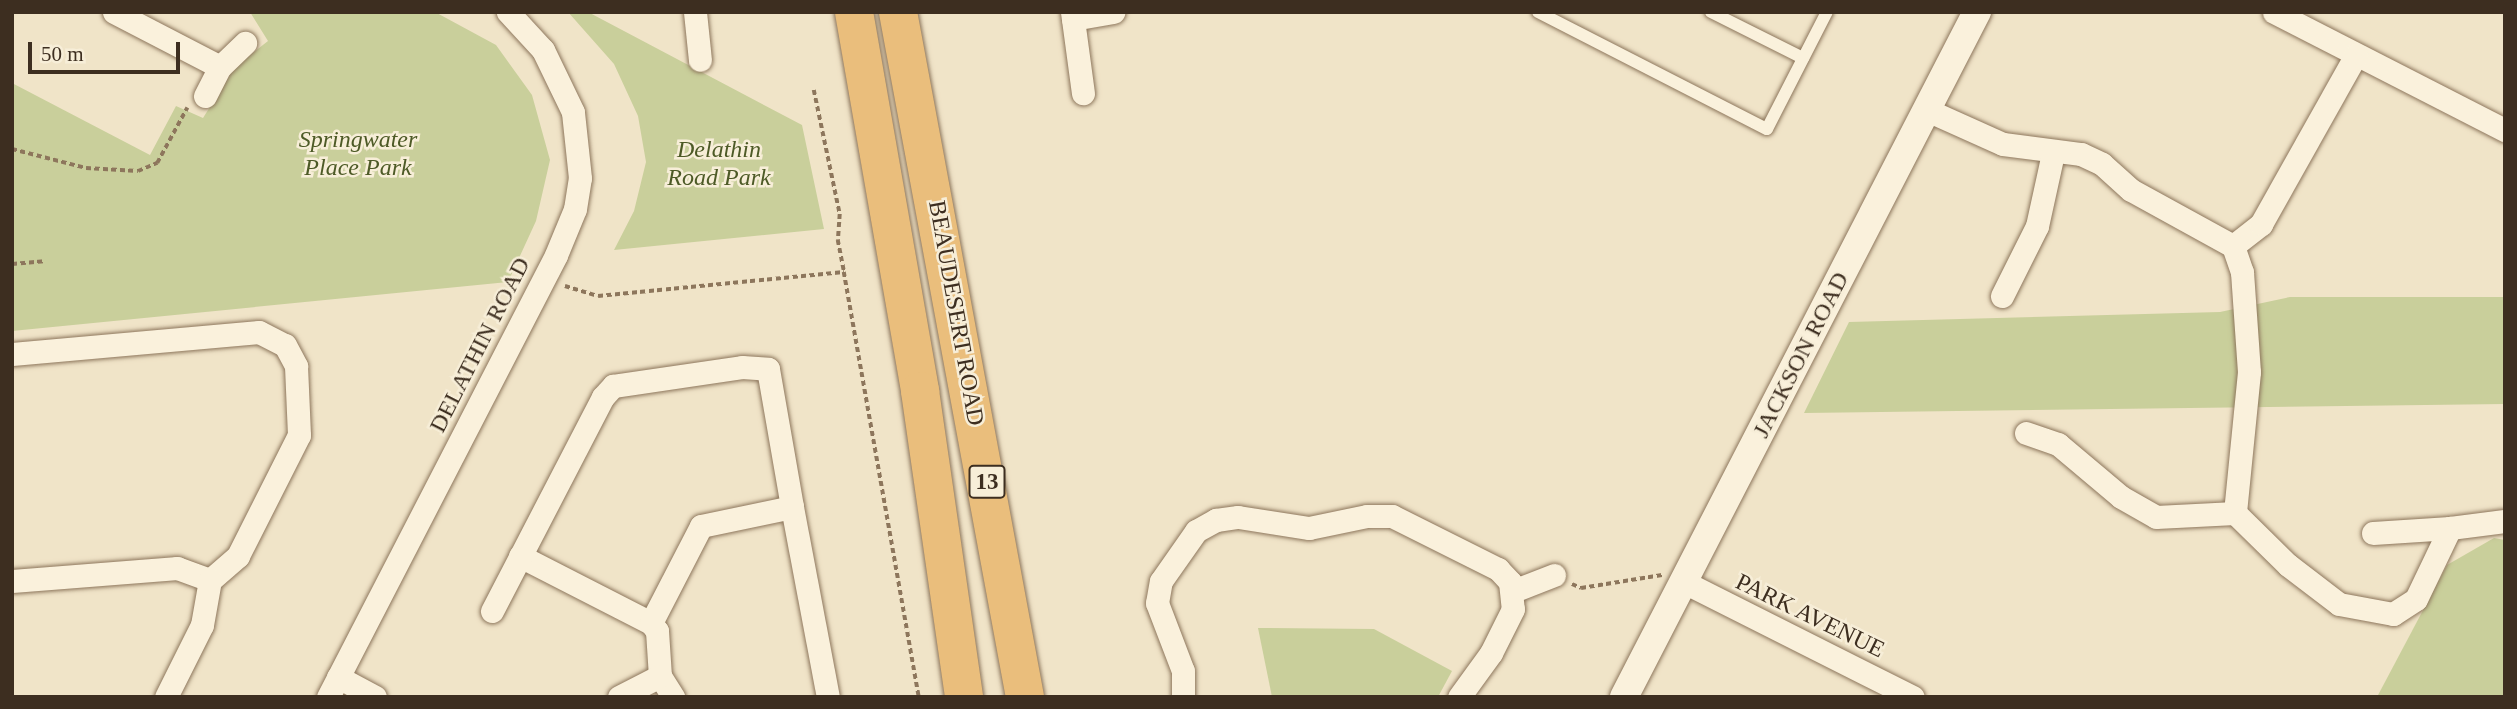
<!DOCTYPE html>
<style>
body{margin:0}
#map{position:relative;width:2517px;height:709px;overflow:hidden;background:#f0e4c8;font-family:Georgia,serif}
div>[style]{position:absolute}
.green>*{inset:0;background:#c9cf9b}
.path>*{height:3.5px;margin-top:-1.75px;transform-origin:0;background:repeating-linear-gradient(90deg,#8d765c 0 5px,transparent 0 8.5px)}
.roads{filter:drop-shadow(0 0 2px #8d765c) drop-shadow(0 0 2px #8d765c)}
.service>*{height:12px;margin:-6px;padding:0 6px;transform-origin:6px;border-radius:6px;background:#faf1dc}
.minor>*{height:23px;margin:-11.5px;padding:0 11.5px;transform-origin:11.5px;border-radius:11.5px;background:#faf1dc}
.tertiary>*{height:28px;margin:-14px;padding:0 14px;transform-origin:14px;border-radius:14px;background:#faf1dc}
.trunk>*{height:38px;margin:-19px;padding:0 19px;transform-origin:19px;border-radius:19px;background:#eabe7c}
span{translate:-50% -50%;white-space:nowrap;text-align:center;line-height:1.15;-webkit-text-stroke:5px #f7eed8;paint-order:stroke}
.shield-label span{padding:2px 5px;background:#f7eed8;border:2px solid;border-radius:5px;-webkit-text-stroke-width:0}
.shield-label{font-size:23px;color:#3d2e20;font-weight:700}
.park-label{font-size:24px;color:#4d5a26;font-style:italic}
.street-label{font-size:24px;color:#3d2e20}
.frame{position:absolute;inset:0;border:14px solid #3d2e20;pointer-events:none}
.scale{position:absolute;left:28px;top:42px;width:152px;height:32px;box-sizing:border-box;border:4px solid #3d2e20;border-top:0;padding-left:9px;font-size:21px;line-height:24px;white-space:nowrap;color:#3d2e20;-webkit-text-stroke:5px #f7eed8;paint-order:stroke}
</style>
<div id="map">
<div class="green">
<div style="clip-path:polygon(250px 12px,435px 12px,496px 45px,532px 95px,550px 160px,536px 221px,508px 282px,12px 331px,12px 83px,150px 155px,176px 106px,203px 118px,235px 67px,268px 41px)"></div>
<div style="clip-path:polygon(568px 12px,588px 12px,802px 125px,824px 229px,614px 250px,634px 211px,646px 162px,638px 116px,614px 64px)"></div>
<div style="clip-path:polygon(2290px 297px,2505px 297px,2505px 404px,1804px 413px,1849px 322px,2220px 312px)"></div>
<div style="clip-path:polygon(2494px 538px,2505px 540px,2505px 697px,2377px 697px,2447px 565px)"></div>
<div style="clip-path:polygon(1258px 628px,1374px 629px,1452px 671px,1438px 697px,1272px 697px)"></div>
</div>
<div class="path">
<div style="left:814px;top:90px;width:127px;rotate:78.2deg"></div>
<div style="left:840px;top:214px;width:26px;rotate:94deg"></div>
<div style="left:838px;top:240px;width:33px;rotate:79deg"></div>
<div style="left:12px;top:149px;width:76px;rotate:14.4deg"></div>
<div style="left:86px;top:168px;width:52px;rotate:3.3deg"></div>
<div style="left:138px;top:171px;width:21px;rotate:-23deg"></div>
<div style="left:157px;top:163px;width:63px;rotate:-61.4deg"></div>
<div style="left:12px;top:264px;width:32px;rotate:-5deg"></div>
<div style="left:565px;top:286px;width:34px;rotate:17deg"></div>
<div style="left:598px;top:296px;width:247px;rotate:-5.6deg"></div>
<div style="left:844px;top:272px;width:432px;rotate:80deg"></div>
<div style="left:1572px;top:584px;width:10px;rotate:24deg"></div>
<div style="left:1581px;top:588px;width:82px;rotate:-9.1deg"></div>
</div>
<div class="roads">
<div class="service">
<div style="left:1538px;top:12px;width:257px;rotate:27.1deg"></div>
<div style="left:1767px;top:129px;width:131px;rotate:-62.9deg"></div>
<div style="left:1711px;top:12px;width:103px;rotate:26.6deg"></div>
</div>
<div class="minor">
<div style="left:114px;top:12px;width:119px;rotate:27.4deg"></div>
<div style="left:695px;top:12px;width:48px;rotate:84.1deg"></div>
<div style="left:1072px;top:12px;width:82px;rotate:82.3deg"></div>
<div style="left:2274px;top:12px;width:259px;rotate:27.1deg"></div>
<div style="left:1073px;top:19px;width:41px;rotate:-9.9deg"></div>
<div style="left:205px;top:96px;width:33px;rotate:-63deg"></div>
<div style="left:220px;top:67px;width:35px;rotate:-44deg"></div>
<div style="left:1927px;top:110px;width:83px;rotate:24.1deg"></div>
<div style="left:2003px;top:144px;width:79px;rotate:7.3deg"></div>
<div style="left:2081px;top:154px;width:23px;rotate:25deg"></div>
<div style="left:2102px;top:164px;width:39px;rotate:42deg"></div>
<div style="left:2131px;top:190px;width:116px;rotate:28.8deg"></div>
<div style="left:2233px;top:246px;width:28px;rotate:71deg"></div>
<div style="left:2242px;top:272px;width:100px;rotate:86deg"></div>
<div style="left:2249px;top:372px;width:142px;rotate:95.7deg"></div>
<div style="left:2235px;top:513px;width:74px;rotate:44.5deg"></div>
<div style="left:2288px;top:565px;width:64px;rotate:37.4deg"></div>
<div style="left:2339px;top:604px;width:55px;rotate:10.5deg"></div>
<div style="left:2393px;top:614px;width:27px;rotate:-33deg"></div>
<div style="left:2416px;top:599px;width:79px;rotate:-64.4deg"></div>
<div style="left:2450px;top:528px;width:55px;rotate:-7.3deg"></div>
<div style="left:2233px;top:246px;width:36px;rotate:-38deg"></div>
<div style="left:2261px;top:224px;width:194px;rotate:-60.7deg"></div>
<div style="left:2002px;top:296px;width:78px;rotate:-63.4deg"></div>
<div style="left:2037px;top:226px;width:75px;rotate:-77.6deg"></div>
<div style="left:12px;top:354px;width:248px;rotate:-5.1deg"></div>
<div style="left:259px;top:332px;width:29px;rotate:27deg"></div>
<div style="left:285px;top:345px;width:24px;rotate:62deg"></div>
<div style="left:296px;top:366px;width:69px;rotate:87.5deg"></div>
<div style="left:299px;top:435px;width:136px;rotate:116.8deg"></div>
<div style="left:238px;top:556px;width:37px;rotate:139deg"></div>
<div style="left:2026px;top:433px;width:34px;rotate:19deg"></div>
<div style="left:2058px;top:444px;width:82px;rotate:40.1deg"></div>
<div style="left:2121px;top:497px;width:40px;rotate:29.7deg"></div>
<div style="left:2156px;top:517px;width:79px;rotate:-2.9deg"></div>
<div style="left:792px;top:507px;width:193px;rotate:79.3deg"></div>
<div style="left:2373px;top:533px;width:77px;rotate:-3.7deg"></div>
<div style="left:520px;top:556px;width:147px;rotate:27.1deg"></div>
<div style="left:651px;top:623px;width:10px;rotate:53deg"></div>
<div style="left:657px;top:631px;width:45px;rotate:86.2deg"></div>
<div style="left:660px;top:676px;width:25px;rotate:58deg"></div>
<div style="left:12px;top:581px;width:166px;rotate:-4.5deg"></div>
<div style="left:177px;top:568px;width:35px;rotate:20deg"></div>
<div style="left:210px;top:580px;width:46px;rotate:100.1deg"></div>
<div style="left:202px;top:625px;width:80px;rotate:116.6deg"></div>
<div style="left:1684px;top:582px;width:256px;rotate:26.7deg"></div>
<div style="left:1513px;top:591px;width:44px;rotate:-21.3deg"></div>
<div style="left:492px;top:611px;width:241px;rotate:-62.6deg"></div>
<div style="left:603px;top:397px;width:15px;rotate:-48deg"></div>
<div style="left:613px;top:386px;width:130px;rotate:-8.4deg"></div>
<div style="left:742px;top:367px;width:26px;rotate:4deg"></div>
<div style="left:768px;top:369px;width:140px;rotate:80.1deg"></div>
<div style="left:792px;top:507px;width:93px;rotate:168.2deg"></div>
<div style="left:701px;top:526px;width:109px;rotate:117.3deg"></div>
<div style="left:338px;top:677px;width:42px;rotate:28.4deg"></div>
<div style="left:328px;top:697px;width:497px;rotate:-62.7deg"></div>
<div style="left:556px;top:255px;width:50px;rotate:-67.6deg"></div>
<div style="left:575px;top:209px;width:31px;rotate:-81deg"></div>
<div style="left:580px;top:178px;width:66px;rotate:-96.1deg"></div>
<div style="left:573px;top:112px;width:69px;rotate:-115.8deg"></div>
<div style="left:543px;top:50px;width:52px;rotate:-132.6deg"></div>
<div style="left:619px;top:697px;width:46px;rotate:-27.1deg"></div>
<div style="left:1183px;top:697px;width:26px;rotate:-90deg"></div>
<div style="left:1183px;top:671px;width:73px;rotate:-110.9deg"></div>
<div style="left:1157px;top:603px;width:22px;rotate:-80deg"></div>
<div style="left:1161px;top:581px;width:61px;rotate:-55deg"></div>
<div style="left:1196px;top:531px;width:23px;rotate:-29deg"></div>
<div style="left:1216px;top:520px;width:22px;rotate:-8deg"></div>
<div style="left:1238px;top:517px;width:72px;rotate:8.8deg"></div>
<div style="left:1309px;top:528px;width:59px;rotate:-11.7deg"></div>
<div style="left:1367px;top:516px;width:25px"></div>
<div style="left:1392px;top:516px;width:119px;rotate:26.6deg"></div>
<div style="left:1498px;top:569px;width:18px;rotate:47deg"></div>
<div style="left:1510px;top:582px;width:27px;rotate:84deg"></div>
<div style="left:1513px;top:609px;width:49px;rotate:116.6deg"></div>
<div style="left:1491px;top:653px;width:54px;rotate:126deg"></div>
</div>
<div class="tertiary">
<div style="left:1624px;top:697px;width:771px;rotate:-62.74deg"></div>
</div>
<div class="trunk">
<div style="left:854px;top:12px;width:385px;rotate:80.1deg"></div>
<div style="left:920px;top:391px;width:309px;rotate:81.8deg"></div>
<div style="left:898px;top:12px;width:697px;rotate:79.5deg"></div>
</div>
</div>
<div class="shield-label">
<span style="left:987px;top:482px">13</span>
</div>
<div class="park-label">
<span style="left:358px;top:154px">Springwater<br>Place Park</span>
<span style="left:719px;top:164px">Delathin<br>Road Park</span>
</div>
<div class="street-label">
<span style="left:956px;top:313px;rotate:80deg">BEAUDESERT ROAD</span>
<span style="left:480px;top:345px;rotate:-63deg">DELATHIN ROAD</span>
<span style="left:1801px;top:355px;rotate:-63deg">JACKSON ROAD</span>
<span style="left:1810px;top:616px;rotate:26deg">PARK AVENUE</span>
</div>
<div class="frame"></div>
<div class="scale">50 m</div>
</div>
